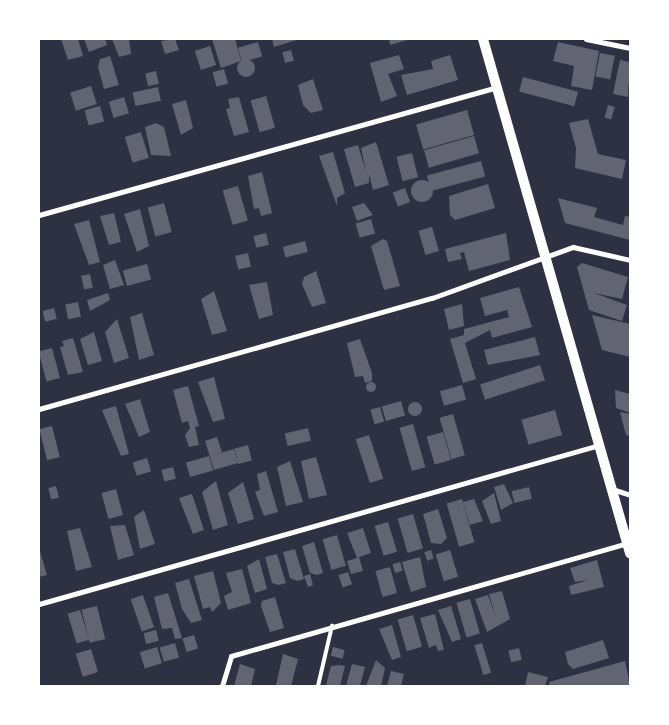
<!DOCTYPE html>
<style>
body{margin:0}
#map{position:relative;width:669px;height:725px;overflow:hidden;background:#2d3142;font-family:"Source Sans 3",sans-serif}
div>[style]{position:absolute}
.building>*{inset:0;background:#626471;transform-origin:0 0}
.round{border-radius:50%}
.service>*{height:4px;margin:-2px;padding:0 2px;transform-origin:2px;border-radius:2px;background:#fff}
.minor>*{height:5px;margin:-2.5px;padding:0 2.5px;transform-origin:2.5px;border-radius:2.5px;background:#fff}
.secondary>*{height:10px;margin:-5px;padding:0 5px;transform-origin:5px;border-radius:5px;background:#fff}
span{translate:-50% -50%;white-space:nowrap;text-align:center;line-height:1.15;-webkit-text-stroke:4.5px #fff;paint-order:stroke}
.frame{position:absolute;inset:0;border:40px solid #fff;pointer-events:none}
</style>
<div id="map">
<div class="building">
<div style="clip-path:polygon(61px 39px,78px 39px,83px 56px,68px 60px)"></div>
<div style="clip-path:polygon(84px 39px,105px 39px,107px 45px,89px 52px)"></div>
<div style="clip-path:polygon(112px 39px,129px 39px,131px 54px,119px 57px)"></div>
<div style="clip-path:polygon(175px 39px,179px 50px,165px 54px,161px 41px)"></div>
<div style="clip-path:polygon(212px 39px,235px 39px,241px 61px,221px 68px)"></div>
<div style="clip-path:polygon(272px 39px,300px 39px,274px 47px)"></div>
<div style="clip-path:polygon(389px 39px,411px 39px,390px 45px)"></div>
<div style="left:258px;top:42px;width:15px;height:21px;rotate:74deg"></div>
<div style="clip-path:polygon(558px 42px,599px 51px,592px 90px,571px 86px,574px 66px,553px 61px)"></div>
<div style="left:210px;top:46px;width:20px;height:16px;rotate:72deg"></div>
<div style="left:291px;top:50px;width:11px;height:9px;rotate:75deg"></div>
<div style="left:600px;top:53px;width:15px;height:24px;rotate:11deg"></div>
<div style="clip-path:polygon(399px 55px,404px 69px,388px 74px,397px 96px,381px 102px,370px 63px)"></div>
<div style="clip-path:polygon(450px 55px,458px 80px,407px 95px,401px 75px,433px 69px,431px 61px)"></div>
<div style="clip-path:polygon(110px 56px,119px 85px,104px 89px,98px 67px,100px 59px)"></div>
<div class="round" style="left:237px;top:59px;width:18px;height:18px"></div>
<div style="clip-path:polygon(620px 60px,630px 62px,628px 97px,613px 94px)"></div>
<div style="left:224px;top:69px;width:15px;height:12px;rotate:74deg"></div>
<div style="left:156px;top:71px;width:13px;height:11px;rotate:77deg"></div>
<div style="left:523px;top:77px;width:57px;height:15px;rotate:15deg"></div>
<div style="clip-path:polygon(313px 79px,323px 110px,311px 113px,303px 105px,298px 85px)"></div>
<div style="left:91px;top:86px;width:19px;height:22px;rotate:72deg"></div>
<div style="left:158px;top:87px;width:14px;height:26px;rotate:78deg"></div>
<div style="left:266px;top:96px;width:33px;height:16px;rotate:74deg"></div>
<div style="left:124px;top:97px;width:17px;height:16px;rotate:73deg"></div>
<div style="clip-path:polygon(239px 97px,249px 132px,234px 136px,226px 109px,230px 108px,228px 99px)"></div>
<div style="clip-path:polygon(186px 100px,193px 128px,181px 135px,172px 104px)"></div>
<div style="left:608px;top:105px;width:7px;height:13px;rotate:16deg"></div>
<div style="left:100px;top:106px;width:16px;height:16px;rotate:75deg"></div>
<div style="left:467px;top:110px;width:26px;height:53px;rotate:74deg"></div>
<div style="clip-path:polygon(588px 119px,598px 154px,626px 160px,622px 179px,575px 168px,576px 148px,569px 123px)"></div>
<div style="clip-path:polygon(156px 123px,164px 127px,171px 156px,151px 155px,145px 127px)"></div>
<div style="left:141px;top:132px;width:27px;height:17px;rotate:73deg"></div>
<div style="left:474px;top:136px;width:18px;height:52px;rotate:74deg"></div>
<div style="clip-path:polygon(376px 142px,389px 185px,373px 190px,369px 174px,369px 183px,355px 187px,344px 149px,358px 145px,366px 172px,361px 148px)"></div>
<div style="clip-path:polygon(333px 152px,345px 193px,337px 198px,337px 206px,319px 156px)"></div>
<div style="left:412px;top:153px;width:25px;height:16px;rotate:76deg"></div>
<div style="left:481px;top:161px;width:16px;height:56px;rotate:75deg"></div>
<div style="clip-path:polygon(262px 172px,272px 213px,261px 216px,259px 208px,254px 209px,248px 176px)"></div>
<div class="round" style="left:411px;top:180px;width:22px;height:22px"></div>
<div style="clip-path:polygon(488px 184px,495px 208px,455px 220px,450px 215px,449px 196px)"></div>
<div style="left:238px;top:186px;width:36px;height:16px;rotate:74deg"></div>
<div style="left:405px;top:188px;width:15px;height:13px;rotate:70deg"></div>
<div style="clip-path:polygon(558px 198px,597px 208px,594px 217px,623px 225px,625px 216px,630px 217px,630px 240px,565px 223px)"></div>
<div style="left:164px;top:203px;width:30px;height:17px;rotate:75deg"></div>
<div style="clip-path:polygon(364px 203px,373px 215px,357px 221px,352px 207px)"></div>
<div style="clip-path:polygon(140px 209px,149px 246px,137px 252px,124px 214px)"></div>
<div style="clip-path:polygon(114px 213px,121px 242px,109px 245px,100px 216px)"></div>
<div style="left:371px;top:219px;width:15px;height:16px;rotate:74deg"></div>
<div style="clip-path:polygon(89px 220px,100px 262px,89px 265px,74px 224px)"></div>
<div style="left:432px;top:227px;width:25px;height:14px;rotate:74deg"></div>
<div style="left:266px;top:233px;width:12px;height:13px;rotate:76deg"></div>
<div style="clip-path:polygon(506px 233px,510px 260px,469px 271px,464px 252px,460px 253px,462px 259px,448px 262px,445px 249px)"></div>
<div style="clip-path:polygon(383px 239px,387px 241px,400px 286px,384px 290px,371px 246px)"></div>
<div style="left:305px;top:241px;width:11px;height:23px;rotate:75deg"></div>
<div style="left:248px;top:253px;width:14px;height:13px;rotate:78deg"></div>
<div style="clip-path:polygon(115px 260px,124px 285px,110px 289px,103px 265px)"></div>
<div style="clip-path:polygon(582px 263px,628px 277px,622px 299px,594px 293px,627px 305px,622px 321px,589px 310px,577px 267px)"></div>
<div style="left:147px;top:264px;width:16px;height:25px;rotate:75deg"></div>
<div style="clip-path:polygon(316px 271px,326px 303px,312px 307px,302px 284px,304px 277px)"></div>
<div style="left:90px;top:274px;width:14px;height:9px;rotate:78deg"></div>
<div style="clip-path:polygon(267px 282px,273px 315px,259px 319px,249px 285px)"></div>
<div style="clip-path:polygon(519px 287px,532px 327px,492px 338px,490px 330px,465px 343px,476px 379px,463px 383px,450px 339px,464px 335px,464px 329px,509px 317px,507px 310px,485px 316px,480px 298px)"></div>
<div style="clip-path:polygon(214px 291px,227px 331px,212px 335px,201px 299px)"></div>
<div style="clip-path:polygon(108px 293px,110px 300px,90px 311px,87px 300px)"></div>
<div style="left:78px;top:302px;width:15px;height:13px;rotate:79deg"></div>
<div style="clip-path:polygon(462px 304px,464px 326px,449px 330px,444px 309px)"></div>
<div style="left:54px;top:308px;width:11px;height:12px;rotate:75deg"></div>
<div style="clip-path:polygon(142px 313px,154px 355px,139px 360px,130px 317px)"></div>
<div style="clip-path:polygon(592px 315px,630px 324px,630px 357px,602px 350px)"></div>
<div style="clip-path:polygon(117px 319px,129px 358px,114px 363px,105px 332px)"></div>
<div style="clip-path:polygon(94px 332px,102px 361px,88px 365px,80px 339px)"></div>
<div style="clip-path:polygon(535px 337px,540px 355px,488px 365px,484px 350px)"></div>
<div style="clip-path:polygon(73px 338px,83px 372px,68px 375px,60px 347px,64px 346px,62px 341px)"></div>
<div style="clip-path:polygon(360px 339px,372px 373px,372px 381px,365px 383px,363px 376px,355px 377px,347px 343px)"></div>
<div style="left:52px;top:348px;width:31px;height:14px;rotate:75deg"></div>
<div style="left:540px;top:365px;width:16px;height:63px;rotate:72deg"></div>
<div style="clip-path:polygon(214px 377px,225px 419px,213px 422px,198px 382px)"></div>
<div class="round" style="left:366px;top:382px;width:10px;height:10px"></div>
<div style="left:462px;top:385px;width:15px;height:23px;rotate:74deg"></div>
<div style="clip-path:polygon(188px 386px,199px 426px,195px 427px,199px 445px,189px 447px,185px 435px,190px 428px,188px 421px,182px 423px,173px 390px)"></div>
<div style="clip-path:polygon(615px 390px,630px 394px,630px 413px,616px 408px)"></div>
<div style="clip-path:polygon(140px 399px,150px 432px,139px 437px,125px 404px)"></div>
<div style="left:401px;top:401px;width:15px;height:20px;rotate:74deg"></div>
<div class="round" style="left:408px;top:402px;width:14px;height:14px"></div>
<div style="clip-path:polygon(116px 406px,129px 454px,121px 456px,102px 410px)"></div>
<div style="left:380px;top:407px;width:15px;height:10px;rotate:74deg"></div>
<div style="left:555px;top:410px;width:26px;height:35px;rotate:74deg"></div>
<div style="clip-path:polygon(620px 412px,630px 414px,630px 436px,626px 435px)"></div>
<div style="left:453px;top:414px;width:43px;height:14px;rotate:74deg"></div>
<div style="left:413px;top:424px;width:45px;height:14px;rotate:74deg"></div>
<div style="left:52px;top:426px;width:32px;height:13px;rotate:76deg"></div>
<div style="left:308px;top:428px;width:13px;height:24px;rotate:77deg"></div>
<div style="left:443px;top:432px;width:29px;height:17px;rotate:74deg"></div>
<div style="left:369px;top:435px;width:46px;height:14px;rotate:72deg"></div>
<div style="clip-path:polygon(217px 437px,222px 452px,213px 455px,234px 449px,238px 463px,214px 470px,205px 441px)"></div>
<div style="left:248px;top:445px;width:16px;height:14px;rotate:76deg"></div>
<div style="left:209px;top:456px;width:15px;height:24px;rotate:74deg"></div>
<div style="clip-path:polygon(316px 457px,327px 495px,309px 499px,301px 461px)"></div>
<div style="left:147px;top:458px;width:14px;height:15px;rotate:73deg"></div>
<div style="clip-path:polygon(290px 461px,303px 502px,286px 506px,277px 467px)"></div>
<div style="left:173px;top:467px;width:12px;height:12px;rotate:76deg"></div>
<div style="clip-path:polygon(266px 471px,278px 512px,264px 516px,255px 492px,260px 490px,257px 474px)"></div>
<div style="clip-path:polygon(216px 481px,228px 525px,213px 530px,202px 492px)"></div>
<div style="clip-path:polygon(243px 482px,254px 519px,238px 524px,228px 493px)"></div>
<div style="clip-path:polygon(504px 484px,513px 503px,501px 510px,494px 487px)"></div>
<div style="left:56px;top:486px;width:12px;height:8px;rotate:76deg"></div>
<div style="left:529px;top:487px;width:12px;height:18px;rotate:76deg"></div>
<div style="left:116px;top:489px;width:27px;height:15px;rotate:75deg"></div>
<div style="clip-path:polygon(494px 493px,501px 521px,491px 524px,482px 501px)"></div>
<div style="clip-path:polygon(192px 494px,204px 530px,193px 534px,179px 498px)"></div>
<div style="left:462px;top:499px;width:45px;height:16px;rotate:74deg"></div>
<div style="clip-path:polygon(474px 499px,483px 521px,470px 525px,463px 502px)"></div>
<div style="clip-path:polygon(438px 509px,447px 538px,441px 544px,431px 543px,423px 514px)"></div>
<div style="clip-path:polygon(144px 510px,155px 544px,140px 549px,134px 517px)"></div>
<div style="left:413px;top:514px;width:36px;height:16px;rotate:74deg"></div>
<div style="left:388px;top:522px;width:31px;height:14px;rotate:73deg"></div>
<div style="clip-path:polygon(125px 525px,134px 555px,118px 560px,110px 526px)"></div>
<div style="clip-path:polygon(80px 528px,92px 567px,76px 571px,67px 531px)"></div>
<div style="clip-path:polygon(363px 528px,371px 553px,359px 557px,363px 571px,351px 574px,347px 561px,357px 558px,347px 533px)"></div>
<div style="left:337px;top:535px;width:32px;height:15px;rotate:74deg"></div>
<div style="clip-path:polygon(314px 542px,323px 573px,317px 575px,310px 573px,302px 546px)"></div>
<div style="clip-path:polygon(39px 548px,47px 575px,39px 577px)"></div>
<div style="clip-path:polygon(295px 549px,304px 579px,297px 581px,290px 578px,283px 552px)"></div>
<div style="left:431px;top:550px;width:9px;height:7px;rotate:72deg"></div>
<div style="left:450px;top:550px;width:28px;height:15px;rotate:73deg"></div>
<div style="clip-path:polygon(277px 554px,286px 583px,279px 585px,272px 583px,265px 557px)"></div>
<div style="clip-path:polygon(420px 557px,426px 587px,411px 592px,402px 562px)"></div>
<div style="clip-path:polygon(259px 559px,267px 589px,255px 593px,247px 566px)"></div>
<div style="clip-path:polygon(597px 560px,604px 587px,571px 595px,569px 586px,588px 580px,575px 582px,570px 568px)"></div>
<div style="left:400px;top:562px;width:9px;height:8px;rotate:72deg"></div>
<div style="left:390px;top:567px;width:27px;height:15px;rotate:75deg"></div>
<div style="clip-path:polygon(242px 569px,251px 603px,228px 610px,224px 596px,232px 592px,226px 573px)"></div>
<div style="clip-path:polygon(213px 571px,221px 603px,212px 612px,210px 607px,203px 609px,194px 576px)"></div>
<div style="left:348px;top:572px;width:13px;height:10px;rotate:72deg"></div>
<div style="clip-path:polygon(310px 574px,313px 585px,308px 587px,304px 576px)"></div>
<div style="clip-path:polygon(189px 579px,202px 620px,191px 623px,182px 609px,175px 583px)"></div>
<div style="clip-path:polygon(502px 591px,510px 619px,487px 632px,475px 599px,488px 595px,496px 618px,489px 594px)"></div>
<div style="clip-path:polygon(168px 593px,182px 638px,175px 639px,172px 628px,162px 629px,154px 597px)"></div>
<div style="left:143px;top:595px;width:34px;height:13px;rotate:71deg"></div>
<div style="clip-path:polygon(275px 597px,284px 628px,270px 632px,261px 606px,262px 601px)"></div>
<div style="left:470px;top:599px;width:36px;height:14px;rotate:74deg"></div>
<div style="left:97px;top:606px;width:34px;height:16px;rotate:76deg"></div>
<div style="clip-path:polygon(451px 606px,461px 639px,452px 642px,438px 610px)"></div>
<div style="left:80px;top:610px;width:31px;height:13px;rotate:73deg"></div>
<div style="clip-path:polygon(435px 614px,444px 650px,438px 651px,436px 645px,429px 648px,420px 618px)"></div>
<div style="left:413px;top:615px;width:33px;height:16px;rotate:74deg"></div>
<div style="clip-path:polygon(392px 625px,401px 657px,392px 660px,379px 629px)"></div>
<div style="left:156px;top:630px;width:11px;height:13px;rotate:75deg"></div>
<div style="left:194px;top:635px;width:14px;height:12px;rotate:73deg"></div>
<div style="clip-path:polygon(603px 640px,609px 658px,573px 669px,568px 664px,565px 652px)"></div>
<div style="left:175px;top:643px;width:15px;height:16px;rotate:74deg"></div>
<div style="left:482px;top:643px;width:31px;height:8px;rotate:73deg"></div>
<div style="left:157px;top:647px;width:17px;height:18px;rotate:73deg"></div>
<div style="left:333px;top:647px;width:12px;height:9px;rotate:14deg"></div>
<div style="left:519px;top:648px;width:12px;height:11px;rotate:76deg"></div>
<div style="left:91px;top:649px;width:24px;height:16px;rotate:73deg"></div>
<div style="clip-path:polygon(283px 654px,298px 659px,291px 686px,276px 685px)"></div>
<div style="clip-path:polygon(376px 660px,385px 668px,381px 686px,366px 686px)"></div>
<div style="clip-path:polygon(625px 661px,630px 685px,550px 686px,549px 682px)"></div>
<div style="clip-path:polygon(240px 664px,255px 669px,251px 686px,234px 686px)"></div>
<div style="clip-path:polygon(352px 664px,365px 667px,360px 686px,346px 686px)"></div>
<div style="clip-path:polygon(339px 665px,345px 666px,340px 686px,326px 685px,331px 666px)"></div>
<div style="clip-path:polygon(391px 671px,404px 674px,401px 686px,387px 686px)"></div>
<div style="clip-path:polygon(528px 672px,548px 677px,545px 686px,525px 686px)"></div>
</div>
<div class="service">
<div style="left:318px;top:686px;width:62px;rotate:-76.9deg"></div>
</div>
<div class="minor">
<div style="left:586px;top:39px;width:45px;rotate:11.6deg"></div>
<div style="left:39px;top:215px;width:476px;rotate:-15.6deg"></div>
<div style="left:39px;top:409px;width:408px;rotate:-15.8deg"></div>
<div style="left:432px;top:298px;width:150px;rotate:-19.9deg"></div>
<div style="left:573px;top:247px;width:58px;rotate:12.8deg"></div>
<div style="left:612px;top:489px;width:19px;rotate:18deg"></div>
<div style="left:39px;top:604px;width:582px;rotate:-15.85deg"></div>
<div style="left:222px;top:686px;width:31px;rotate:-73deg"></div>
<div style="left:231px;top:656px;width:412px;rotate:-15.9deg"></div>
</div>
<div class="secondary">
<div style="left:483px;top:39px;width:535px;rotate:74.04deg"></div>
</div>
<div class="frame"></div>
</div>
